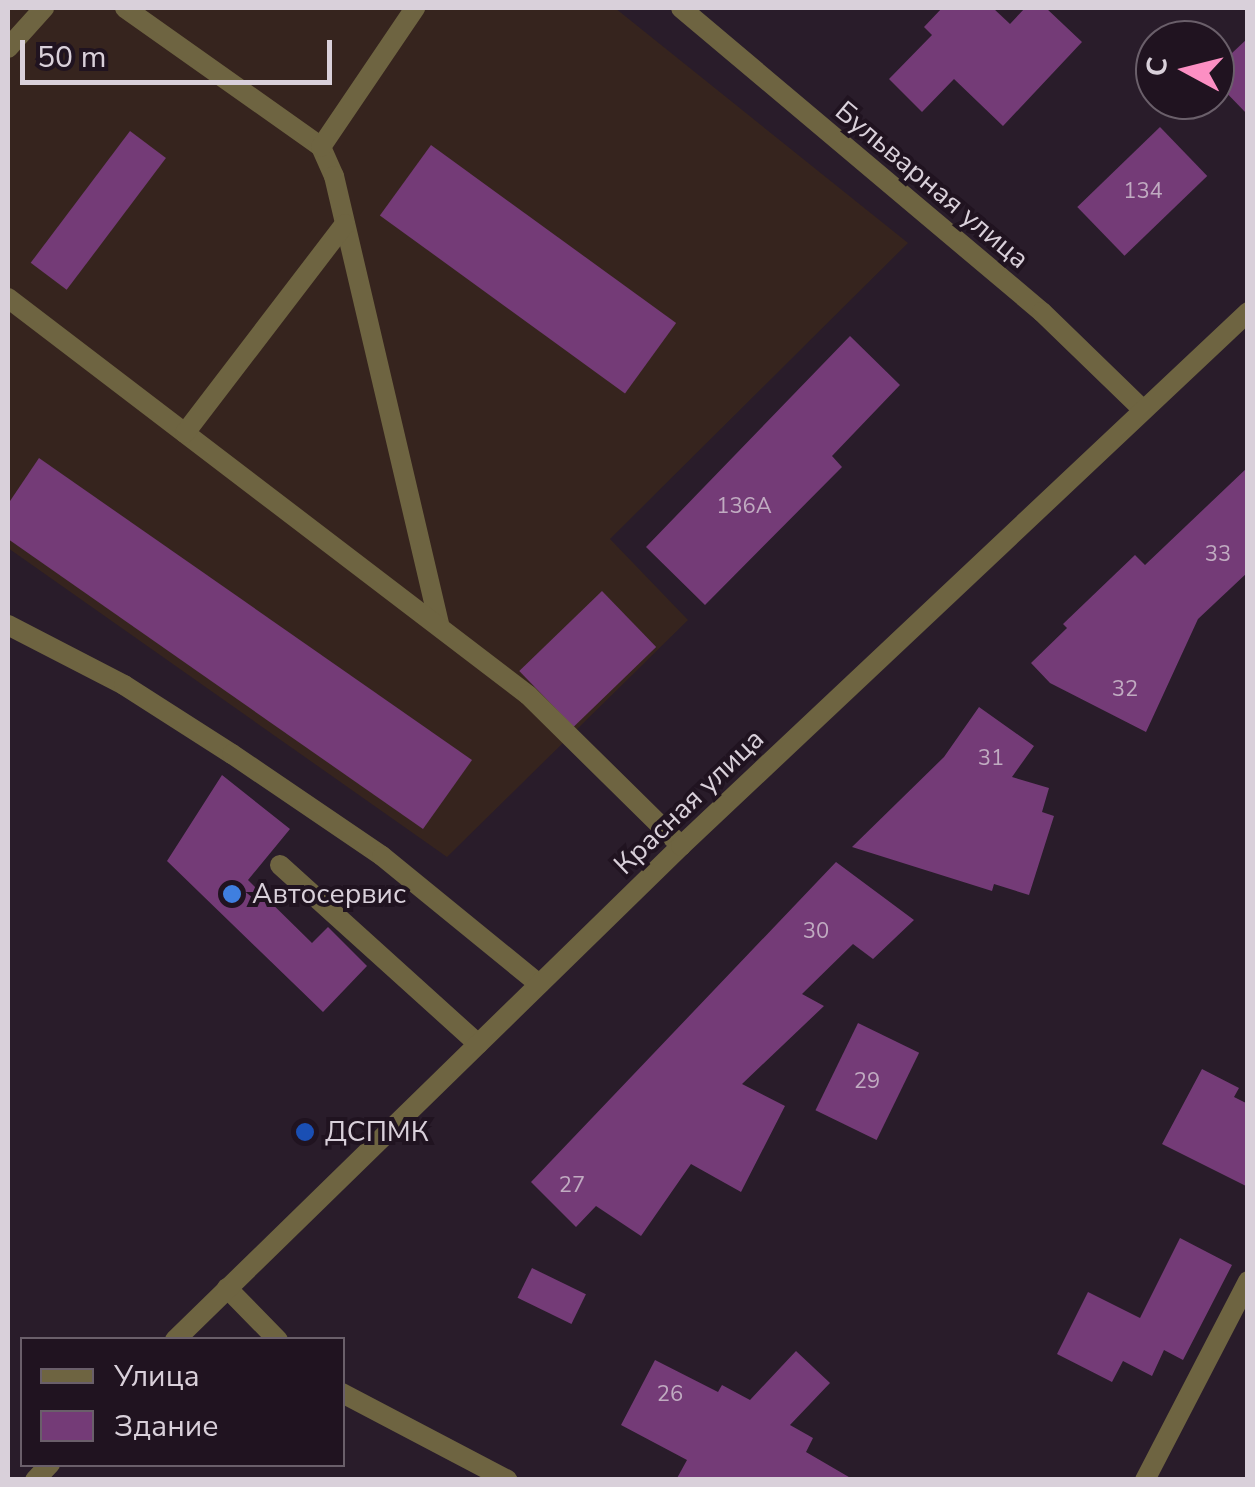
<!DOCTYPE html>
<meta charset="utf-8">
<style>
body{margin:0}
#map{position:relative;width:1255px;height:1487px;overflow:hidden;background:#291c2a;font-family:"Nunito Sans",sans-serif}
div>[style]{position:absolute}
.industrial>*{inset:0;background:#36241e}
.building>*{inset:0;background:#743b77;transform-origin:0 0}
.service>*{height:20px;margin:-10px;padding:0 10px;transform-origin:10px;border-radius:10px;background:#6e6441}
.minor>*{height:20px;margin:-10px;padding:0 10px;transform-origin:10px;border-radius:10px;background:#6e6441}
.tertiary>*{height:20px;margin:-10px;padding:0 10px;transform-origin:10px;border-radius:10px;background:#6e6441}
.dots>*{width:28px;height:28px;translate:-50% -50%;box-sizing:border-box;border:5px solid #201320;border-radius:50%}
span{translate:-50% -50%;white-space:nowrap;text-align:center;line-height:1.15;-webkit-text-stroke:8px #201320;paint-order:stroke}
.number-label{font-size:22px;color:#c0abc1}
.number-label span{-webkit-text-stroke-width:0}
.street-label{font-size:28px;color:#d9d0da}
.poi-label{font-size:28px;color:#d9d0da}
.left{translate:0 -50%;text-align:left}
.frame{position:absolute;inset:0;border:10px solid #d9d0da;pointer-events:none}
.legend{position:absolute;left:20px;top:1337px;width:325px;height:130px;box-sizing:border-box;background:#201320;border:2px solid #6a5f6a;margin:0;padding:12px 18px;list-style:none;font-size:30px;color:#d9d0da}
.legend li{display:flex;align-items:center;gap:20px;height:50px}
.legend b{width:50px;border:2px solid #6a5f6a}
.north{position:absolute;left:1135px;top:20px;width:100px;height:100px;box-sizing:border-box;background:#201320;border:2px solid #6a5f6a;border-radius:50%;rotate:277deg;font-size:28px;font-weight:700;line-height:40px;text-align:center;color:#d9d0da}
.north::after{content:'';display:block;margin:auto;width:35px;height:45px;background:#fc8fc3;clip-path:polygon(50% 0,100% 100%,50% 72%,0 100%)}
.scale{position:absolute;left:20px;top:40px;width:312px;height:45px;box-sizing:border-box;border:5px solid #d9d0da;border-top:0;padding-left:12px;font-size:30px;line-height:35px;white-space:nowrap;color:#d9d0da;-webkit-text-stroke:8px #201320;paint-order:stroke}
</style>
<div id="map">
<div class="industrial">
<div style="clip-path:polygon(8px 8px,615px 8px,908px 243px,610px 539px,688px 620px,447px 857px,8px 548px)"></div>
</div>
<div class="building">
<div style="clip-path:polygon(942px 8px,993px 8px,1010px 24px,1025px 8px,1046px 8px,1082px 42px,1003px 126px,954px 79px,922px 112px,889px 79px,932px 35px,924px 27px)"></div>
<div style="clip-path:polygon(1248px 38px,1248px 115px,1215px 81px,1215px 69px)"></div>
<div style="left:1160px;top:127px;width:68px;height:115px;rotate:46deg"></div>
<div style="left:130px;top:131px;width:45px;height:165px;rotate:37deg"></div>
<div style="left:431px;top:145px;width:303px;height:87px;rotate:36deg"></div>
<div style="clip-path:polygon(850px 336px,900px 385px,832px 456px,842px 467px,705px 605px,646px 547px)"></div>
<div style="clip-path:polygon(39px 458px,472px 760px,423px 829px,8px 539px,8px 504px)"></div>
<div style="clip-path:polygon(1248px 467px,1248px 572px,1198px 619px,1146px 732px,1050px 683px,1031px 663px,1067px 628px,1063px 624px,1135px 555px,1145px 565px)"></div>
<div style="left:602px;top:591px;width:78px;height:115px;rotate:46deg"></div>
<div style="clip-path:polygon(979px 707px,1034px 746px,1012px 777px,1049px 788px,1042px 812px,1054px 816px,1029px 895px,994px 884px,992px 891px,852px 847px,944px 757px)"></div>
<div style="clip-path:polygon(222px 775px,290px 829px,248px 880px,312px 943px,328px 927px,367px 966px,323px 1012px,167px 861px)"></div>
<div style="clip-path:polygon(836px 862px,914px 920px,873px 959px,853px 944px,802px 994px,824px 1006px,742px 1084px,785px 1106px,741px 1192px,691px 1164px,641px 1236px,596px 1206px,576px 1227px,531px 1182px)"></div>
<div style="left:858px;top:1023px;width:68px;height:97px;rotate:26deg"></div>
<div style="clip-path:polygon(1202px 1069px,1239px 1088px,1234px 1097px,1248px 1104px,1248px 1187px,1162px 1144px)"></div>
<div style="clip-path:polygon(1180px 1238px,1232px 1265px,1183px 1360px,1164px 1350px,1152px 1376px,1123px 1361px,1112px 1382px,1057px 1354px,1088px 1292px,1140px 1318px)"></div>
<div style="left:532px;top:1268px;width:60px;height:33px;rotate:26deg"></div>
<div style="clip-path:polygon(796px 1351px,830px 1383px,790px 1425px,813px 1438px,806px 1452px,854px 1480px,676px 1480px,687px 1460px,621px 1425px,655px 1360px,718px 1392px,722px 1385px,750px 1400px)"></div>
</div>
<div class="service">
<div style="left:125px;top:8px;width:240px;rotate:35.3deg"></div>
<div style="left:321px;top:147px;width:32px;rotate:66deg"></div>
<div style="left:334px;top:176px;width:463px;rotate:76.8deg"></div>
<div style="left:8px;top:48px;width:54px;rotate:-48deg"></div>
<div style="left:321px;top:147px;width:168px;rotate:-55.9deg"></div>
<div style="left:8px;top:298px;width:654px;rotate:37.36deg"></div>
<div style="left:528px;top:695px;width:215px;rotate:44.6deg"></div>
<div style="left:185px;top:433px;width:263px;rotate:-52.6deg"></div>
<div style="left:8px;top:625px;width:131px;rotate:27.3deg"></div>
<div style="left:124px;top:685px;width:128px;rotate:32.6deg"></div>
<div style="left:232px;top:754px;width:181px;rotate:34.2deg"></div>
<div style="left:382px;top:856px;width:203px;rotate:39.2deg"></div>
<div style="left:280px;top:865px;width:267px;rotate:42.1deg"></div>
</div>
<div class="minor">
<div style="left:681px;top:8px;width:472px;rotate:40.1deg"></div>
<div style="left:1042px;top:312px;width:141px;rotate:44.1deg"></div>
<div style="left:227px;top:1288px;width:73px;rotate:45.6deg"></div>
<div style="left:342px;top:1393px;width:187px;rotate:27.7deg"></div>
<div style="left:1145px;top:1480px;width:224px;rotate:-62.6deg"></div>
</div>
<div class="tertiary">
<div style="left:175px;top:1340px;width:707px;rotate:-44.31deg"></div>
<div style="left:681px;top:846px;width:779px;rotate:-43.28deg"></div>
<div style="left:35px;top:1480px;width:22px;rotate:-47deg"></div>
</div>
<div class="dots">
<div style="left:232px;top:894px;background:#3f7fe0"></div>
<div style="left:305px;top:1132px;background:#1a4fb4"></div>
</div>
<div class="number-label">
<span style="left:1143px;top:192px">134</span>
<span style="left:744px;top:507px">136А</span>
<span style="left:1218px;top:555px">33</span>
<span style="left:1125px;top:690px">32</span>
<span style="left:991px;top:759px">31</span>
<span style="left:816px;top:932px">30</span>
<span style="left:867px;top:1082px">29</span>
<span style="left:572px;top:1186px">27</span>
<span style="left:670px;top:1395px">26</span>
</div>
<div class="street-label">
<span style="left:932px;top:185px;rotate:40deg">Бульварная улица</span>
<span style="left:689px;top:802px;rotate:-44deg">Красная улица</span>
</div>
<div class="poi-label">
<span class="left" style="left:252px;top:894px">Автосервис</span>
<span class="left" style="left:325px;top:1132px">ДСПМК</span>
</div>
<div class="frame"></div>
<ul class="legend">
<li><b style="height:12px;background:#6e6441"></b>Улица</li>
<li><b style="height:28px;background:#743b77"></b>Здание</li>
</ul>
<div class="north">С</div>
<div class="scale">50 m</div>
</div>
